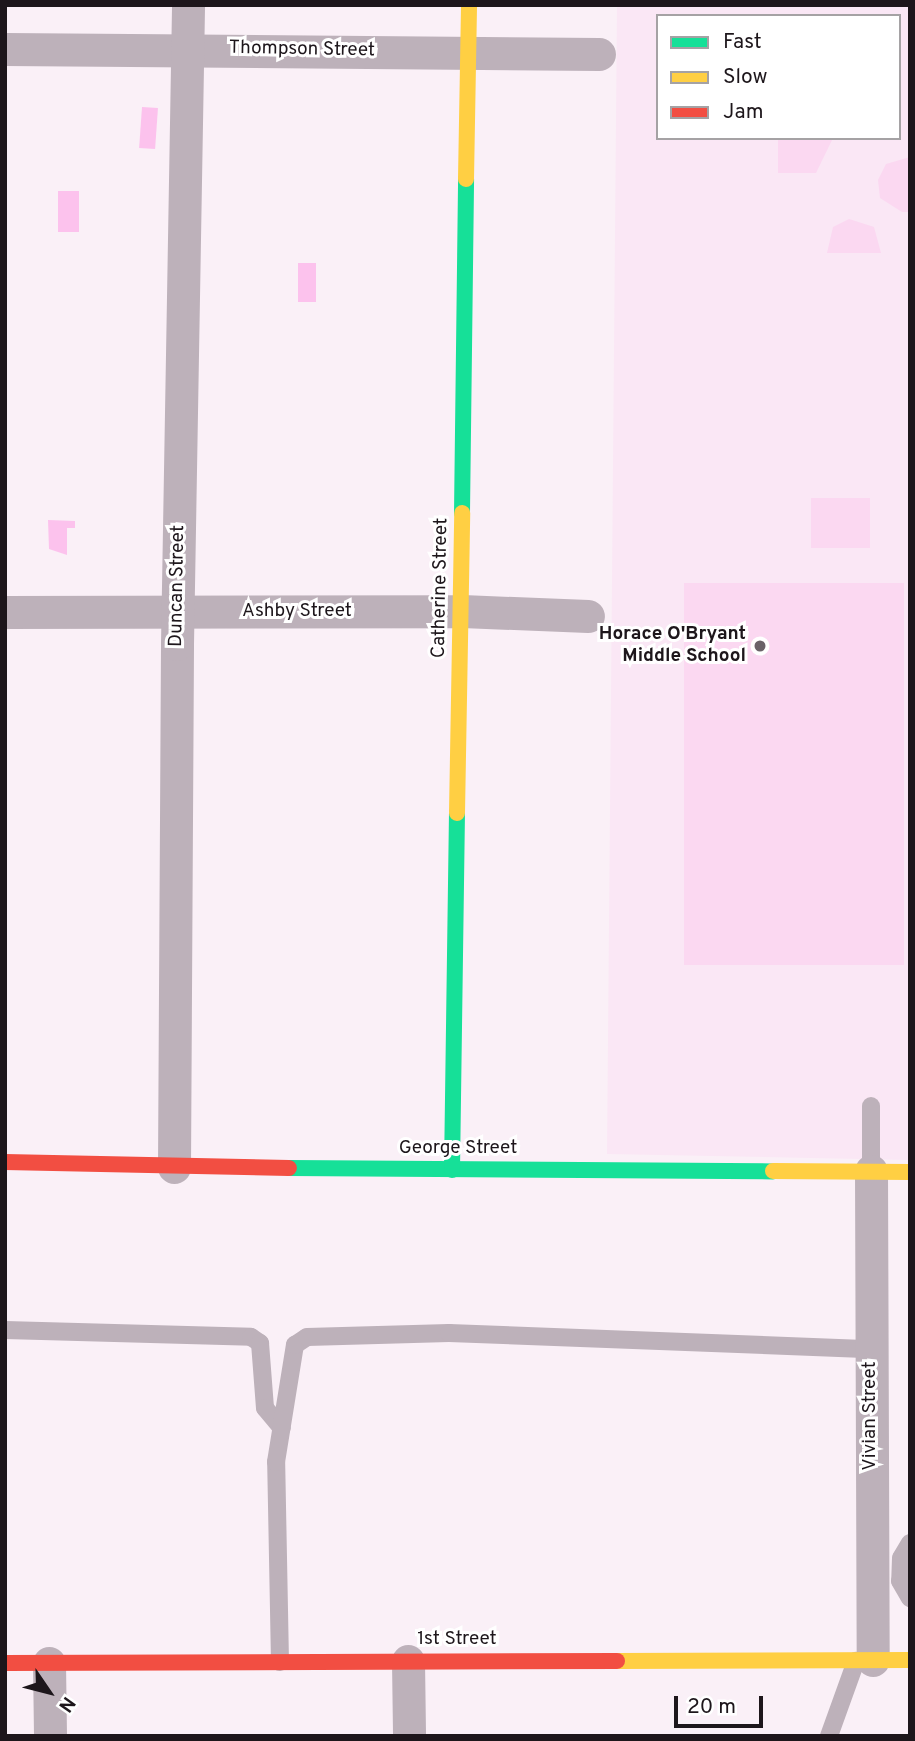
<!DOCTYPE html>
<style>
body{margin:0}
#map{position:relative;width:915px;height:1741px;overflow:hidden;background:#faf0f7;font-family:Overpass,sans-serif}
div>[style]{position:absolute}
.built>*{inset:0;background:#fae7f5}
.green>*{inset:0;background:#fbd8f1;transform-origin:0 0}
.water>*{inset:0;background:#fcc2ed;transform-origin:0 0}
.lane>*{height:18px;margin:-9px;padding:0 9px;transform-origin:9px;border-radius:9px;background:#bdb1ba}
.street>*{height:33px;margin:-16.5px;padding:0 16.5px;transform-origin:16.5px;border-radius:16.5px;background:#bdb1ba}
.fast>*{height:16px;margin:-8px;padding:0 8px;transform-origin:8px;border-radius:8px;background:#16e098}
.slow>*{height:16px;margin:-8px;padding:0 8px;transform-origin:8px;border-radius:8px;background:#ffcf43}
.jam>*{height:16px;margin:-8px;padding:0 8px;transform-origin:8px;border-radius:8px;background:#f24e42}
.dots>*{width:19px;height:19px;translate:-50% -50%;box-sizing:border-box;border:4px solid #fff;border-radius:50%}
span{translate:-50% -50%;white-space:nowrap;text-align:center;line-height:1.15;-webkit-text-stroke:6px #fff;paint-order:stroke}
.street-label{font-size:19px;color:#1d161b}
.poi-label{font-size:19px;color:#1d161b;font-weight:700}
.right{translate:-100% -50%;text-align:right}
.frame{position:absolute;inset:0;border:7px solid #1d161b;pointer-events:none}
.legend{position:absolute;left:656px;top:14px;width:245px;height:126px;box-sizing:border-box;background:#fff;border:2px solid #a5a2a4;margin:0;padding:9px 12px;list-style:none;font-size:21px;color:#1d161b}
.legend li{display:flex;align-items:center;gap:14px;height:35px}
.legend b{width:35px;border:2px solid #a5a2a4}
.north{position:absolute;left:14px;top:1657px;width:70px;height:70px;-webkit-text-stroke:5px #fff;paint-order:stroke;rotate:125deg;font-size:19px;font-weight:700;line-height:28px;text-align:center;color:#1d161b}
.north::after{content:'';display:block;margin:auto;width:24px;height:32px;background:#1d161b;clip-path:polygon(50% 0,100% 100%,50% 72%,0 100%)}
.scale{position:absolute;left:674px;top:1696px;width:89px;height:32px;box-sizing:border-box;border:4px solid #1d161b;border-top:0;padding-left:9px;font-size:21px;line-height:24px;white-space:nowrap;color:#1d161b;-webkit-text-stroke:5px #fff;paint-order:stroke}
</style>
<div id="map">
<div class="built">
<div style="clip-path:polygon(evenodd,617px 5px,910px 5px,910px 1160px,607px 1154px,617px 5px,658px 16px,899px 16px,899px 138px,658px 138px,658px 16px)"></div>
</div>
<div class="green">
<div style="clip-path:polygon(778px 138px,833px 138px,816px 173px,778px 173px)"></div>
<div style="clip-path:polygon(910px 157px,910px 212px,902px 212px,880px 198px,878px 180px,886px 164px)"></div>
<div style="clip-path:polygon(849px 219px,874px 227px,881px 253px,827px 253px,833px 227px)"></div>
<div style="left:811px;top:498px;width:59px;height:50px"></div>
<div style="left:684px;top:583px;width:220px;height:382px"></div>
</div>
<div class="water">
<div style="left:142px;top:107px;width:16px;height:41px;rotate:4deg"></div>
<div style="left:58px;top:191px;width:21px;height:41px"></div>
<div style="left:298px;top:263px;width:18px;height:39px"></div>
<div style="clip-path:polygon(48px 520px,75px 521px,75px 528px,67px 528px,67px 555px,49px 549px)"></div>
</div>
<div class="lane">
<div style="left:871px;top:1106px;width:65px;rotate:90deg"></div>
<div style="left:5px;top:1330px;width:246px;rotate:1.6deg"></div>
<div style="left:251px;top:1337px;width:11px;rotate:34deg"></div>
<div style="left:260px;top:1343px;width:65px;rotate:85.6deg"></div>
<div style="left:265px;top:1408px;width:26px;rotate:50deg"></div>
<div style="left:910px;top:1543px;width:17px;rotate:121deg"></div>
<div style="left:901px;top:1558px;width:23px;rotate:92deg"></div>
<div style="left:900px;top:1581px;width:20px;rotate:60deg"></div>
<div style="left:280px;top:1662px;width:200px;rotate:-91.1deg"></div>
<div style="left:276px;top:1462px;width:119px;rotate:-80.8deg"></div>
<div style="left:295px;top:1345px;width:14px;rotate:-34deg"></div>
<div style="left:307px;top:1337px;width:142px;rotate:-1.6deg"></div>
<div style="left:449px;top:1333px;width:422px;rotate:2.2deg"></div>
<div style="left:829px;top:1736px;width:80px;rotate:-70.2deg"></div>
</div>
<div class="street">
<div style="left:5px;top:49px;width:594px;rotate:0.48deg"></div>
<div style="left:5px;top:612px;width:457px;rotate:-0.1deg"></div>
<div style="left:462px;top:611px;width:126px;rotate:2.3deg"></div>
<div style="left:174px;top:1167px;width:523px;rotate:-89.67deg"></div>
<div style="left:177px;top:644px;width:639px;rotate:-89.01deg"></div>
<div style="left:871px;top:1171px;width:489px;rotate:89.8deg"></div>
<div style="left:408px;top:1661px;width:75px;rotate:89.2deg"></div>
<div style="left:49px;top:1663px;width:73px;rotate:89.2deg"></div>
</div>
<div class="fast">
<div style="left:462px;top:513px;width:334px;rotate:-89.3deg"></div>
<div style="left:289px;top:1168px;width:484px;rotate:0.4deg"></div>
<div style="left:452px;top:1170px;width:357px;rotate:-89.2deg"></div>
</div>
<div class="slow">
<div style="left:466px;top:179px;width:174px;rotate:-89deg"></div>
<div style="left:457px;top:813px;width:300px;rotate:-89deg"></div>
<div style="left:773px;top:1171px;width:137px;rotate:0.4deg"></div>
<div style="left:617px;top:1661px;width:293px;rotate:-0.2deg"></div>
</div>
<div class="jam">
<div style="left:5px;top:1162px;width:284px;rotate:1.2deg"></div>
<div style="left:5px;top:1663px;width:612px;rotate:-0.19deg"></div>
</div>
<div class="dots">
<div style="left:760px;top:646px;background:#6a6268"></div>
</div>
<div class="street-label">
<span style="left:302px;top:50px;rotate:1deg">Thompson Street</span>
<span style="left:178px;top:586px;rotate:-89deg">Duncan Street</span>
<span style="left:441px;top:588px;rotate:-89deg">Catherine Street</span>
<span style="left:297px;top:612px">Ashby Street</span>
<span style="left:458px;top:1149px">George Street</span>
<span style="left:871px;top:1416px;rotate:-90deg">Vivian Street</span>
<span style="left:457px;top:1640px">1st Street</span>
</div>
<div class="poi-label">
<span class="right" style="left:746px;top:646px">Horace O'Bryant<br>Middle School</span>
</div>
<div class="frame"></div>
<ul class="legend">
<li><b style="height:9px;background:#16e098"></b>Fast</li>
<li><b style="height:9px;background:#ffcf43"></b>Slow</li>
<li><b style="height:9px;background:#f24e42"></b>Jam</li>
</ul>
<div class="north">N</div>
<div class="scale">20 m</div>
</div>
